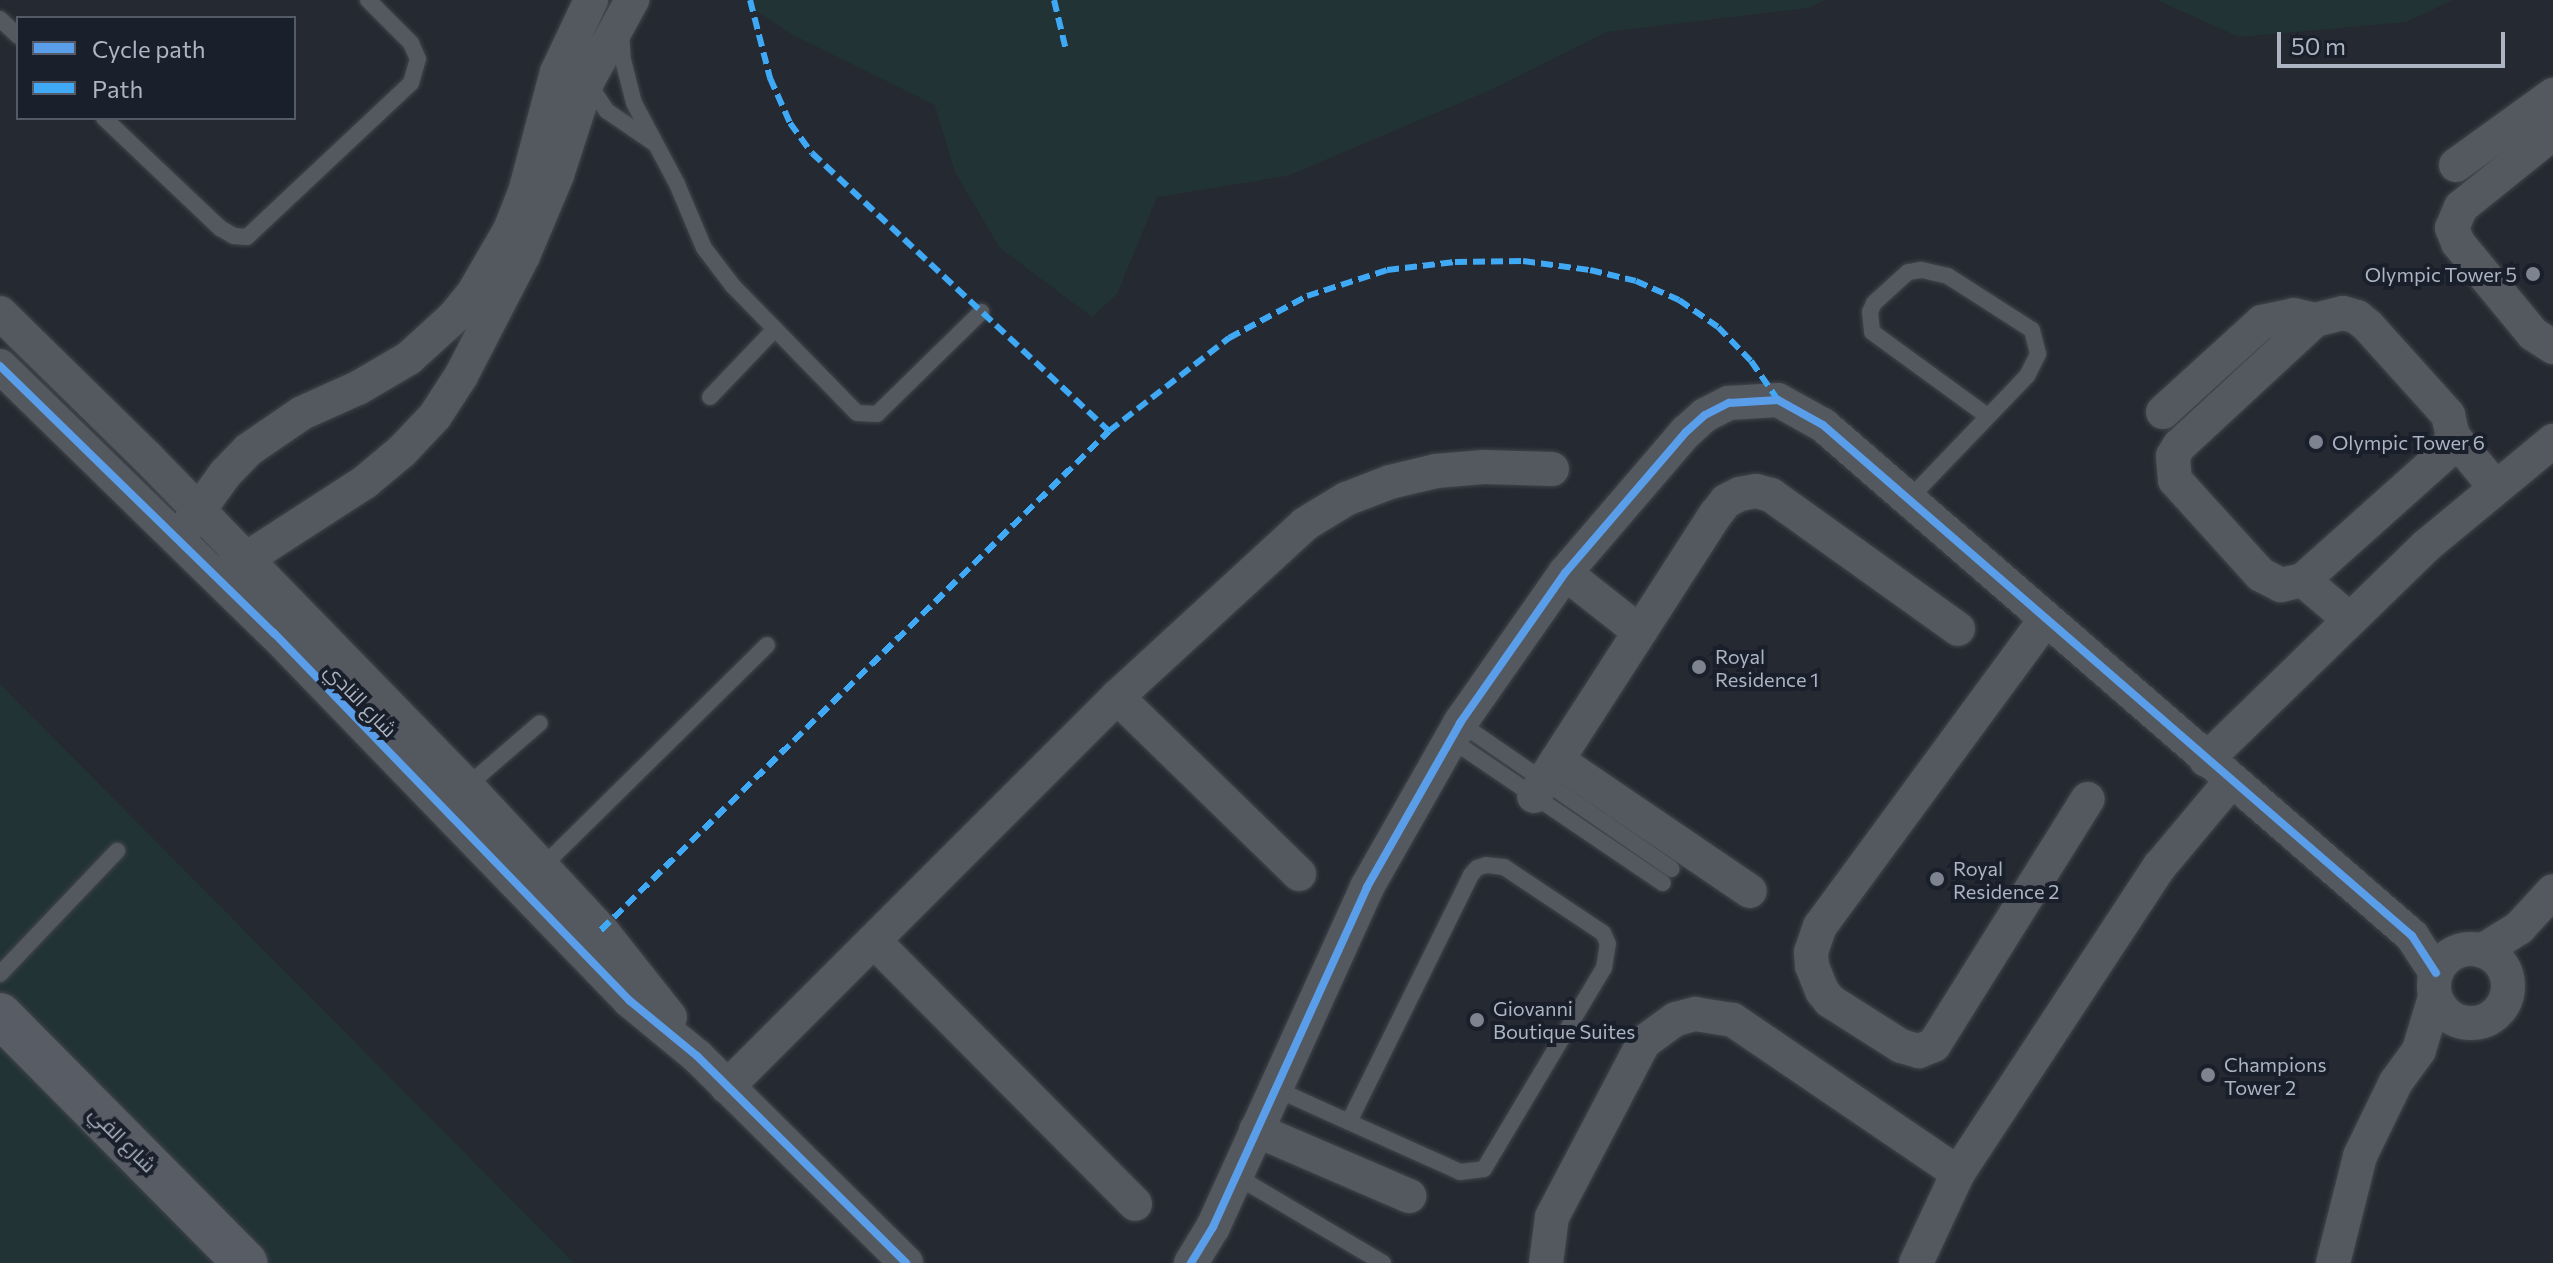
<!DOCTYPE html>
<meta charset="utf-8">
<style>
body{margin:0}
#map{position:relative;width:2553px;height:1263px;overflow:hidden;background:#252931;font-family:Commissioner,Cairo,sans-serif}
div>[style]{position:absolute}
.green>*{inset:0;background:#223336}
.roads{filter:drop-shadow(0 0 2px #41444a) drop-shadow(0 0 2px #41444a)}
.lane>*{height:16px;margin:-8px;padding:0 8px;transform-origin:8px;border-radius:8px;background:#54585f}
.street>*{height:34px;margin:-17px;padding:0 17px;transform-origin:17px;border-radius:17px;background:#54585f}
.street>.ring{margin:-17px;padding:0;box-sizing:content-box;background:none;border:34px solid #54585f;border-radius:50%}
.secondary>*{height:44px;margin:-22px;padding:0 22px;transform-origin:22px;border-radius:22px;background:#585c64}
.quiet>*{height:6px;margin-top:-3px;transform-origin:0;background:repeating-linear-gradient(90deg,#3fa9f5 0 12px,transparent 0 18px)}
.cycleway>*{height:8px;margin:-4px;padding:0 4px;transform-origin:4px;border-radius:4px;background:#5a9eea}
.dots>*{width:22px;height:22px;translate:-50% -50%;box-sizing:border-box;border:4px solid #191f2b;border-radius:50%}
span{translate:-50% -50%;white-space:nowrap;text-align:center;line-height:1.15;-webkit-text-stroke:8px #191f2b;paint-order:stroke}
.poi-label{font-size:20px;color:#adb5c3}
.right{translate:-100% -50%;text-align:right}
.left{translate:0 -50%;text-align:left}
.street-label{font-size:20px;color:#adb5c3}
.legend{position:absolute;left:16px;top:16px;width:280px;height:104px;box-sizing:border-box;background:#191f2b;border:2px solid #545b68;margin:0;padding:10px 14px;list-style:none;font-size:24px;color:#adb5c3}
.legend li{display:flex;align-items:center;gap:16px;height:40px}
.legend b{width:40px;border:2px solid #545b68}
.scale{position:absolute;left:2277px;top:32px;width:228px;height:36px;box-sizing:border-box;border:4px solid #adb5c3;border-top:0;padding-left:10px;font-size:24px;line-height:28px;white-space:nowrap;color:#adb5c3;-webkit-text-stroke:6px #191f2b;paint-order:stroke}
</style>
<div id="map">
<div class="green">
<div style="clip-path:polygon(749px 0,1825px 0,1808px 8px,1606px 32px,1488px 91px,1287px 176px,1157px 197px,1117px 294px,1092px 317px,1000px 248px,955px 172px,935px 105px,793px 35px,749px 6px)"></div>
<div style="clip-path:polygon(2157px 0,2453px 0,2406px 22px,2239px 37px)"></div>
<div style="clip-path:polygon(0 684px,574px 1263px,0 1263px)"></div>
</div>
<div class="roads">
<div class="lane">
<div style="left:0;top:19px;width:25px;rotate:43deg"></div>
<div style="left:621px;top:33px;width:27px;rotate:86deg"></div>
<div style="left:623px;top:60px;width:44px;rotate:75.7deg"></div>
<div style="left:634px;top:103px;width:92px;rotate:62deg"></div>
<div style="left:677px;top:184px;width:69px;rotate:67.1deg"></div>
<div style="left:704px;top:248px;width:48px;rotate:52.7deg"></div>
<div style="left:733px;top:286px;width:177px;rotate:45.7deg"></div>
<div style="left:857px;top:413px;width:20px;rotate:3deg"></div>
<div style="left:877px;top:414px;width:146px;rotate:-44.4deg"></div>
<div style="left:588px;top:83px;width:34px;rotate:56deg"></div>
<div style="left:607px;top:111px;width:57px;rotate:34.2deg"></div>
<div style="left:104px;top:118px;width:160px;rotate:43.5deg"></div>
<div style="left:220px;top:228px;width:16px;rotate:30deg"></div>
<div style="left:234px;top:236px;width:13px;rotate:4deg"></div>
<div style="left:247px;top:237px;width:225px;rotate:-43.2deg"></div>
<div style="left:411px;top:83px;width:25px;rotate:-74deg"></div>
<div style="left:418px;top:59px;width:17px;rotate:-114deg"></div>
<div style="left:411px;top:43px;width:61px;rotate:-135deg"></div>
<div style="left:710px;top:397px;width:94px;rotate:-46.3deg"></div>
<div style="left:1909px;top:499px;width:170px;rotate:-46.2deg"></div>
<div style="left:2027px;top:376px;width:25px;rotate:-63deg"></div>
<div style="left:2038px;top:354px;width:25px;rotate:-104deg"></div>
<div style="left:2032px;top:330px;width:100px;rotate:-147.3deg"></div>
<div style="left:1948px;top:276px;width:28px;rotate:-167deg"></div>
<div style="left:1921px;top:270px;width:13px;rotate:171deg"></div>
<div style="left:1908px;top:272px;width:46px;rotate:137.6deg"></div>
<div style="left:1874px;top:303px;width:10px;rotate:114deg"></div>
<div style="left:1870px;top:312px;width:20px;rotate:84deg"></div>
<div style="left:1872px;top:332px;width:141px;rotate:36.1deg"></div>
<div style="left:1460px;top:723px;width:257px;rotate:34.6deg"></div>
<div style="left:1450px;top:739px;width:257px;rotate:34.1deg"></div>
<div style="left:467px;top:786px;width:96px;rotate:-40.8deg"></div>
<div style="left:542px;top:867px;width:316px;rotate:-44.6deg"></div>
<div style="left:0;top:974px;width:170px;rotate:-46.4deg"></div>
<div style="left:1276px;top:1089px;width:80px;rotate:24.3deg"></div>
<div style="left:1349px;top:1122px;width:122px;rotate:24.2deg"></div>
<div style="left:1460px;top:1172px;width:24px;rotate:-7deg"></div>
<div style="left:1484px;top:1169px;width:234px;rotate:-59.2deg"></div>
<div style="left:1604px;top:968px;width:24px;rotate:-81deg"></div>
<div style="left:1608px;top:944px;width:12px;rotate:-114deg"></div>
<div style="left:1603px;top:933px;width:119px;rotate:-146.3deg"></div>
<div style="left:1504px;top:867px;width:18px;rotate:-174deg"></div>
<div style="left:1486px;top:865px;width:9px;rotate:162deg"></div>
<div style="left:1477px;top:868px;width:9px;rotate:131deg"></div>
<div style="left:1471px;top:875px;width:275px;rotate:116.3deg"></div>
<div style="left:1236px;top:1176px;width:171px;rotate:30.6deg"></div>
</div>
<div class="street">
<div style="left:2553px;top:133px;width:118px;rotate:141.2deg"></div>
<div style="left:2461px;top:207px;width:23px;rotate:113deg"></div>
<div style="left:2452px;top:228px;width:16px;rotate:68deg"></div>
<div style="left:2458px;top:243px;width:118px;rotate:50.5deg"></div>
<div style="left:2533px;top:334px;width:24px;rotate:33deg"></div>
<div style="left:2456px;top:165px;width:120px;rotate:-35.8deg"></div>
<div style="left:0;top:313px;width:206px;rotate:44.4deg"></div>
<div style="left:147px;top:457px;width:459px;rotate:45.8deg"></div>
<div style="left:467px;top:786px;width:197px;rotate:47.1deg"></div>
<div style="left:601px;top:930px;width:111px;rotate:51.6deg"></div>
<div style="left:2343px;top:313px;width:15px;rotate:16deg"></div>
<div style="left:2357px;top:317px;width:14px;rotate:39deg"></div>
<div style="left:2368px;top:326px;width:120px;rotate:48deg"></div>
<div style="left:2448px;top:415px;width:22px;rotate:77deg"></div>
<div style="left:2453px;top:436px;width:20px;rotate:117deg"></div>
<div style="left:2444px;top:454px;width:189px;rotate:138.2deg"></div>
<div style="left:2303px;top:580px;width:23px;rotate:167deg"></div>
<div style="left:2281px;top:585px;width:22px;rotate:-153deg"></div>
<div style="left:2261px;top:575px;width:128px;rotate:-132.2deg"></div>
<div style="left:2175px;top:480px;width:24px;rotate:-95deg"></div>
<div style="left:2173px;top:456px;width:12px;rotate:-59deg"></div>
<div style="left:2179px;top:446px;width:185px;rotate:-42.8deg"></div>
<div style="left:2315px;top:320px;width:29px;rotate:-14deg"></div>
<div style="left:0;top:366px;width:383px;rotate:44.3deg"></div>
<div style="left:274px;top:633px;width:512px;rotate:45.95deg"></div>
<div style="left:630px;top:1001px;width:87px;rotate:39.4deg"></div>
<div style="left:697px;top:1056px;width:294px;rotate:44.7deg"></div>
<div style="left:2163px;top:412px;width:134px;rotate:-42.3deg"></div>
<div style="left:2262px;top:322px;width:33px;rotate:-12deg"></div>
<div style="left:2294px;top:315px;width:22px;rotate:13deg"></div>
<div style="left:2453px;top:436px;width:66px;rotate:50.5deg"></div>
<div style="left:186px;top:528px;width:67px;rotate:-54.2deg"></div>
<div style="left:225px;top:474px;width:33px;rotate:-46deg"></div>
<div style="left:248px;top:450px;width:65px;rotate:-34.4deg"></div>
<div style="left:302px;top:413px;width:61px;rotate:-24.1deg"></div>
<div style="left:358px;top:388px;width:59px;rotate:-30.5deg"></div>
<div style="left:409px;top:358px;width:61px;rotate:-42.3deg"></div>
<div style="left:454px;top:317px;width:32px;rotate:-51deg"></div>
<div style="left:474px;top:292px;width:72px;rotate:-59.9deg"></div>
<div style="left:510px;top:230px;width:41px;rotate:-68.5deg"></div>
<div style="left:525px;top:192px;width:124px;rotate:-75.1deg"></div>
<div style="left:557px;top:72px;width:80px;rotate:-64.7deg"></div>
<div style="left:229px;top:570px;width:162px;rotate:-32.9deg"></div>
<div style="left:365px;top:482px;width:48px;rotate:-40deg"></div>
<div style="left:402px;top:451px;width:48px;rotate:-46.7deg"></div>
<div style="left:435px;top:416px;width:48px;rotate:-57deg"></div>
<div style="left:461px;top:376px;width:135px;rotate:-62.7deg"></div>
<div style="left:523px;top:256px;width:88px;rotate:-67.2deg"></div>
<div style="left:557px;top:175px;width:98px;rotate:-72.1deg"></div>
<div style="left:587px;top:82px;width:94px;rotate:-61.2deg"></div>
<div style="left:1565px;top:573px;width:95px;rotate:38.2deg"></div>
<div style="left:2303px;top:580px;width:60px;rotate:40.3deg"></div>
<div style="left:2045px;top:620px;width:380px;rotate:126.3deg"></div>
<div style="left:1820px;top:926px;width:28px;rotate:109deg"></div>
<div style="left:1811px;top:952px;width:14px;rotate:86deg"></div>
<div style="left:1812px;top:966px;width:27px;rotate:68deg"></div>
<div style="left:1822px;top:991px;width:13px;rotate:51deg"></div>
<div style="left:1830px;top:1001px;width:84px;rotate:32.4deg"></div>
<div style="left:1901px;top:1046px;width:19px;rotate:16deg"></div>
<div style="left:1919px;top:1051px;width:16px;rotate:-22deg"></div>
<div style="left:1934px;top:1045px;width:290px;rotate:-58deg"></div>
<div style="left:1117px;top:697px;width:254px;rotate:44.2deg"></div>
<div style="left:1557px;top:760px;width:233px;rotate:34.2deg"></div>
<div style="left:2206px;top:760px;width:307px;rotate:-44.2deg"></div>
<div style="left:2426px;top:546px;width:165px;rotate:-39.6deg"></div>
<div style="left:1534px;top:796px;width:336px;rotate:-57.2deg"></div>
<div style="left:1716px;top:514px;width:16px;rotate:-52deg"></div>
<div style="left:1726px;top:501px;width:16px;rotate:-27deg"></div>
<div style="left:1740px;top:494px;width:16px;rotate:-11deg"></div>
<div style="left:1756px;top:491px;width:16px;rotate:15deg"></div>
<div style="left:1771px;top:495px;width:230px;rotate:35.6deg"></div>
<div style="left:875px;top:942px;width:369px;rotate:45.2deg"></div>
<div class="ring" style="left:2434px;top:949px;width:40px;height:40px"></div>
<div style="left:2482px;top:951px;width:44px;rotate:-31.9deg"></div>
<div style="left:2519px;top:928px;width:50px;rotate:-47.4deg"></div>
<div style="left:727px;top:1087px;width:552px;rotate:-45deg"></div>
<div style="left:1117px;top:697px;width:255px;rotate:-42.6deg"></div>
<div style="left:1305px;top:524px;width:48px;rotate:-31.4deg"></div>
<div style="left:1346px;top:499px;width:47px;rotate:-21.1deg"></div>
<div style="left:1390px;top:482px;width:47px;rotate:-13.4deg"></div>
<div style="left:1436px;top:471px;width:48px;rotate:-4.8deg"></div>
<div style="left:1484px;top:467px;width:68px;rotate:1.7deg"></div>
<div style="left:1256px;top:1130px;width:167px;rotate:23.3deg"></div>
<div style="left:1191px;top:1263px;width:42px;rotate:-58.6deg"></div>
<div style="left:1213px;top:1227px;width:373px;rotate:-65.6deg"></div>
<div style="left:1367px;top:887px;width:189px;rotate:-60.4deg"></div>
<div style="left:1460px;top:723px;width:183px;rotate:-55deg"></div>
<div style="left:1565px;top:573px;width:186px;rotate:-49.4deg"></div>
<div style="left:1686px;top:432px;width:25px;rotate:-42deg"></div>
<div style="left:1705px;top:415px;width:27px;rotate:-27deg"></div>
<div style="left:1729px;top:403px;width:49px;rotate:-3.5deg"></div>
<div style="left:1778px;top:400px;width:51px;rotate:29.1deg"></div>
<div style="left:1823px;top:425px;width:780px;rotate:40.94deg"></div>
<div style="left:2412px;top:936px;width:44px;rotate:57deg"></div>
<div style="left:1546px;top:1263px;width:46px;rotate:-82.6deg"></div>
<div style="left:1552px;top:1217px;width:198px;rotate:-62.3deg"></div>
<div style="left:1644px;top:1042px;width:39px;rotate:-36deg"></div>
<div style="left:1676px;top:1019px;width:20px;rotate:-15deg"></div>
<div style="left:1695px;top:1014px;width:38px;rotate:9deg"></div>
<div style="left:1733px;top:1020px;width:272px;rotate:34.2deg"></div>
<div style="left:1916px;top:1263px;width:99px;rotate:-65deg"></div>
<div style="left:1958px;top:1173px;width:367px;rotate:-56.7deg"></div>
<div style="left:2160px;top:866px;width:111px;rotate:-50.1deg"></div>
<div style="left:2333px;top:1263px;width:110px;rotate:-75.8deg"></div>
<div style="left:2360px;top:1156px;width:82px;rotate:-64.1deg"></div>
<div style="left:2396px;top:1082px;width:39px;rotate:-54deg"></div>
<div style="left:2419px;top:1050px;width:55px;rotate:-73.2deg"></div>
</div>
<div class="secondary">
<div style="left:0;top:1015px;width:349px;rotate:45.3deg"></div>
</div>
</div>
<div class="quiet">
<div style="left:750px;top:0;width:81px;rotate:75.6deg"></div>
<div style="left:770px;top:78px;width:49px;rotate:66deg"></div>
<div style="left:790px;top:123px;width:37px;rotate:54deg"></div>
<div style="left:812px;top:153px;width:407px;rotate:43.1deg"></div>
<div style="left:1054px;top:0;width:51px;rotate:76.5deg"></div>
<div style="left:601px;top:930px;width:712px;rotate:-44.49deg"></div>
<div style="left:1109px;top:431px;width:152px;rotate:-37.8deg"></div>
<div style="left:1229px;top:338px;width:89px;rotate:-28.3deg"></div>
<div style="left:1307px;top:296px;width:84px;rotate:-18deg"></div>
<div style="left:1387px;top:270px;width:68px;rotate:-6.7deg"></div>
<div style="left:1455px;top:262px;width:68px;rotate:-0.8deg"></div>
<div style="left:1523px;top:261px;width:68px;rotate:7.7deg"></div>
<div style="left:1590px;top:270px;width:47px;rotate:13.4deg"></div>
<div style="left:1636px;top:281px;width:47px;rotate:23.8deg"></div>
<div style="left:1679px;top:300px;width:47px;rotate:34.7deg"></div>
<div style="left:1718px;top:327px;width:47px;rotate:45.9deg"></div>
<div style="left:1751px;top:361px;width:47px;rotate:55.3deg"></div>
</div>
<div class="cycleway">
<div style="left:0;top:366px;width:383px;rotate:44.3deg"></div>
<div style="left:274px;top:633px;width:512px;rotate:45.95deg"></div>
<div style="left:630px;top:1001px;width:87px;rotate:39.4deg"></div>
<div style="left:697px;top:1056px;width:294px;rotate:44.7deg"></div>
<div style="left:1191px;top:1263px;width:42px;rotate:-58.6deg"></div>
<div style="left:1213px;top:1227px;width:373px;rotate:-65.6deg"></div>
<div style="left:1367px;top:887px;width:189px;rotate:-60.4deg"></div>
<div style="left:1460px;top:723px;width:183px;rotate:-55deg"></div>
<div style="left:1565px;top:573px;width:186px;rotate:-49.4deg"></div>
<div style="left:1686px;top:432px;width:25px;rotate:-42deg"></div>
<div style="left:1705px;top:415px;width:27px;rotate:-27deg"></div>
<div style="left:1729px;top:403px;width:49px;rotate:-3.5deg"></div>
<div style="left:1778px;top:400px;width:51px;rotate:29.1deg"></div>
<div style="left:1823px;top:425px;width:780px;rotate:40.94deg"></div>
<div style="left:2412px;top:936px;width:44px;rotate:57deg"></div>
</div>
<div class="dots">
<div style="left:2533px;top:274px;background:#7d8490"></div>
<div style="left:2316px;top:442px;background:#7d8490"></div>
<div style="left:1699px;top:667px;background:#7d8490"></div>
<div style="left:1937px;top:879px;background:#7d8490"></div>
<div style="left:1477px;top:1020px;background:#7d8490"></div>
<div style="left:2208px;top:1075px;background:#7d8490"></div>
</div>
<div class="poi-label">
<span class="right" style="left:2517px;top:274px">Olympic Tower 5</span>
<span class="left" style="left:2332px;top:442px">Olympic Tower 6</span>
<span class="left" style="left:1715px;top:668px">Royal<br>Residence 1</span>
<span class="left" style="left:1953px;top:880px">Royal<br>Residence 2</span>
<span class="left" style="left:1493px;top:1020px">Giovanni<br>Boutique Suites</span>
<span class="left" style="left:2224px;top:1076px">Champions<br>Tower 2</span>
</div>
<div class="street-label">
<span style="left:361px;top:700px;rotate:46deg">شارع النادي</span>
<span style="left:123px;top:1139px;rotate:45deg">شارع الفي</span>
</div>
<ul class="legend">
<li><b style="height:10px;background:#5a9eea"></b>Cycle path</li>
<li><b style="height:10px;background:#3fa9f5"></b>Path</li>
</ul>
<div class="scale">50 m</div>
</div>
